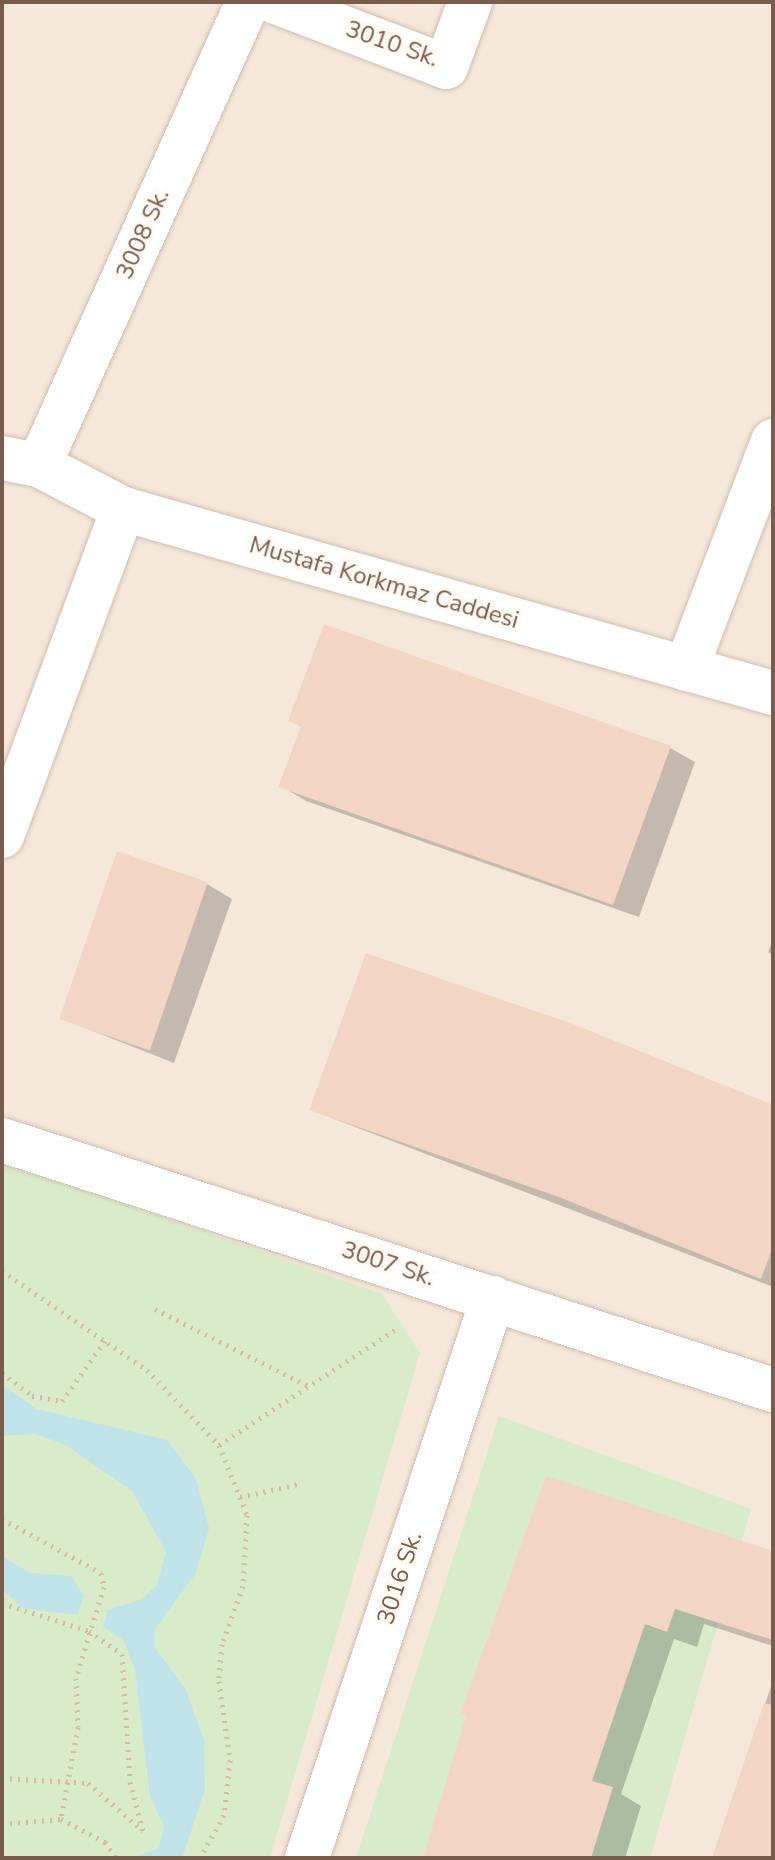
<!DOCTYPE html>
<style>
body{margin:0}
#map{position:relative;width:775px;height:1860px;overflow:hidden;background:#fdf6ec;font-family:"Nunito Sans",sans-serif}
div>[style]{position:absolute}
.residential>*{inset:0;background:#f5e8da;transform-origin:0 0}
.green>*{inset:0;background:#d8ecc9}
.water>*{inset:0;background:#bfe3e8}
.shadow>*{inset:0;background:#0003}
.building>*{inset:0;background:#f3d5c3;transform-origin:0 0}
.path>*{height:5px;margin-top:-2.5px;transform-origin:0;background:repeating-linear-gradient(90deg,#d9b8a5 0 2px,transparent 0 8px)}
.roads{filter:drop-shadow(0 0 2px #d1beb0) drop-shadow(0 0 2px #d1beb0)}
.street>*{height:44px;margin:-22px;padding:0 22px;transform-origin:22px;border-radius:22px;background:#fff}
span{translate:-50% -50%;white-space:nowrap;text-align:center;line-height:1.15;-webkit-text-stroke:7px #fffaf3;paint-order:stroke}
.street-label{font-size:24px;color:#7a5c4d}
.frame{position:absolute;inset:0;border:4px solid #7a5c4d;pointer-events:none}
</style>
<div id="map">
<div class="residential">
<div style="left:2px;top:2px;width:771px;height:1856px"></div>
</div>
<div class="green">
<div style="clip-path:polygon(2px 1161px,382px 1294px,420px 1353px,270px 1858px,2px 1858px)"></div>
<div style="clip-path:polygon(499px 1416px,751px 1509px,650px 1858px,356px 1858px)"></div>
</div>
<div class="water">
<div style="clip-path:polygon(2px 1385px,37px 1409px,167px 1440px,196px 1479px,209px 1528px,196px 1573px,155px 1629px,154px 1646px,186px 1690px,204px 1740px,205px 1790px,182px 1858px,133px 1858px,159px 1847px,164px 1826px,150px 1796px,135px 1669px,123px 1640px,103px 1627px,108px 1610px,142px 1599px,157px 1585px,166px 1552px,132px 1491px,64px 1444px,35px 1434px,2px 1436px)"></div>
<div style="clip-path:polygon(2px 1556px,30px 1573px,71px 1576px,84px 1596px,77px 1615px,22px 1608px,2px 1589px)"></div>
</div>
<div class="shadow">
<div style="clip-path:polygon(291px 721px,670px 748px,695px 762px,639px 917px,306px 801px,281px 786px,302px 727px)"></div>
<div style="clip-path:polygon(207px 884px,232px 899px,174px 1063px,60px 1018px)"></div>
<div style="clip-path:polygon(773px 939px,773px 955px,768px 952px)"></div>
<div style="clip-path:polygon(367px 955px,773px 1106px,773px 1287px,311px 1110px)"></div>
<div style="clip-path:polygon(773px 1553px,773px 1646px,704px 1624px,697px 1647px,674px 1639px,621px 1794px,641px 1806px,625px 1858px,425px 1858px,468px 1716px)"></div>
<div style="clip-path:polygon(773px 1680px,773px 1858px,714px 1858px)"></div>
</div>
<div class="building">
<div style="clip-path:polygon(324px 624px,671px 746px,613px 905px,278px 787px,301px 726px,288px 721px)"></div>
<div style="left:117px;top:851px;width:96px;height:178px;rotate:19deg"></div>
<div style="clip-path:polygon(366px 953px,573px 1024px,773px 1105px,773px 1246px,761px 1279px,559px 1197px,309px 1110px)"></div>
<div style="clip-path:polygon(546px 1476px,773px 1551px,773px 1640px,675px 1609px,667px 1632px,645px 1624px,592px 1781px,613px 1787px,591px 1858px,423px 1858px,466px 1716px,460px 1714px)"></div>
<div style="clip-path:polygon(764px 1703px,773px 1705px,773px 1858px,712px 1858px)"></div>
</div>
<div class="path">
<div style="left:2px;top:1271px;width:176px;rotate:34.3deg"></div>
<div style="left:147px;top:1370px;width:104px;rotate:46.2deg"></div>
<div style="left:219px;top:1445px;width:75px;rotate:68.2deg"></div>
<div style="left:247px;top:1515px;width:71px;rotate:93.2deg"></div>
<div style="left:243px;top:1586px;width:62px;rotate:109.9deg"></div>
<div style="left:222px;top:1644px;width:37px;rotate:95deg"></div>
<div style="left:219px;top:1681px;width:80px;rotate:82.1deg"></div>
<div style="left:230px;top:1760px;width:55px;rotate:96.2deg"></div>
<div style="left:224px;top:1815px;width:49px;rotate:119.2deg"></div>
<div style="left:155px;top:1309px;width:171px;rotate:26.7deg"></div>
<div style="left:2px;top:1373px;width:38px;rotate:37deg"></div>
<div style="left:32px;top:1396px;width:30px;rotate:9deg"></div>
<div style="left:62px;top:1401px;width:74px;rotate:-54.4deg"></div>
<div style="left:219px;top:1445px;width:215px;rotate:-33.2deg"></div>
<div style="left:240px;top:1497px;width:59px;rotate:-12.6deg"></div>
<div style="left:2px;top:1519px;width:113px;rotate:28.6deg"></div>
<div style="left:101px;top:1573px;width:14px;rotate:78deg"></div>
<div style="left:104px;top:1587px;width:95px;rotate:107.1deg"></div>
<div style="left:76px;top:1678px;width:49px;rotate:87.7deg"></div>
<div style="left:78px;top:1727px;width:94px;rotate:100.5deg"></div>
<div style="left:61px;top:1819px;width:50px;rotate:27.6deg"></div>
<div style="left:105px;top:1842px;width:19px;rotate:55deg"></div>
<div style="left:2px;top:1603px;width:91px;rotate:17.8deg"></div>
<div style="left:89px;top:1631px;width:40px;rotate:34.9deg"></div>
<div style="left:122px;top:1654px;width:128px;rotate:86.4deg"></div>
<div style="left:130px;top:1782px;width:51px;rotate:75.1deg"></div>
<div style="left:2px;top:1778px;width:86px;rotate:3.3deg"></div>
<div style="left:88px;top:1783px;width:73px;rotate:41.1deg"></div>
<div style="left:2px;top:1824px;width:59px;rotate:-4.8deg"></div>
</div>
<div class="roads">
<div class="street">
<div style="left:276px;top:2px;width:182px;rotate:20.9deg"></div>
<div style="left:446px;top:67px;width:69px;rotate:-69.7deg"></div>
<div style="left:2px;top:458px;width:38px;rotate:11deg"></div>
<div style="left:39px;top:465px;width:95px;rotate:27.6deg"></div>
<div style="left:123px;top:509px;width:676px;rotate:15.81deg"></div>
<div style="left:39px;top:465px;width:508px;rotate:-65.71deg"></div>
<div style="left:686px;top:669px;width:244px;rotate:-69.1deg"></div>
<div style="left:2px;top:836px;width:349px;rotate:-69.7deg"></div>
<div style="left:2px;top:1140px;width:811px;rotate:17.97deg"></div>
<div style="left:307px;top:1858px;width:590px;rotate:-71.63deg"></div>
</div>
</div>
<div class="street-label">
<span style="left:392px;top:44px;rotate:19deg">3010 Sk.</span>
<span style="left:143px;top:234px;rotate:-66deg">3008 Sk.</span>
<span style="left:384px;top:583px;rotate:16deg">Mustafa Korkmaz Caddesi</span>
<span style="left:388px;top:1264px;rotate:18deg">3007 Sk.</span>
<span style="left:400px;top:1578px;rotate:-72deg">3016 Sk.</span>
</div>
<div class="frame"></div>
</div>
